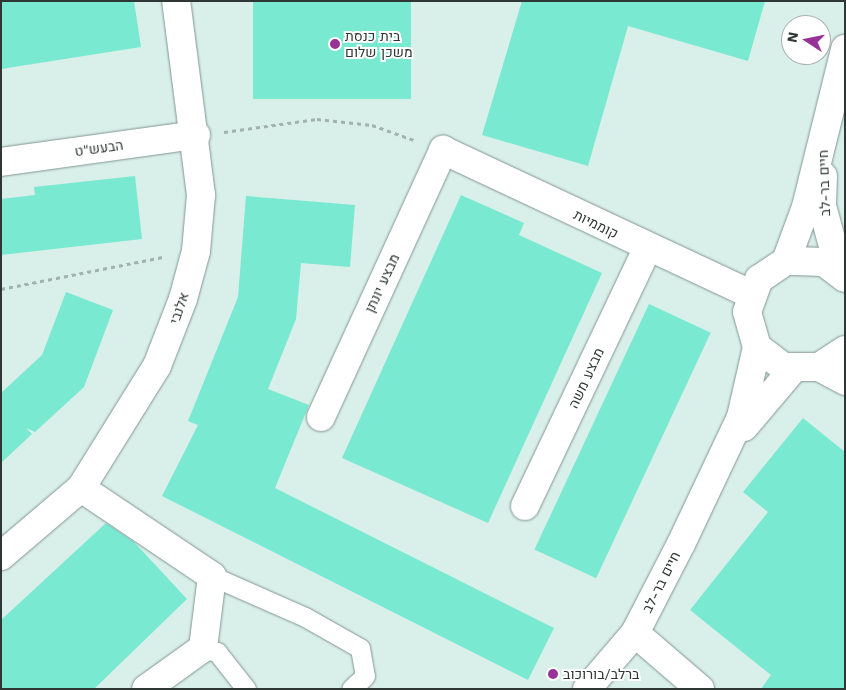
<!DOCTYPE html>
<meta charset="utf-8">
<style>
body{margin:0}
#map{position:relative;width:846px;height:690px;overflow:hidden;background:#d9efe9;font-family:"Work Sans",Heebo,sans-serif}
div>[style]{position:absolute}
.building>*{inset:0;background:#7ae9d1;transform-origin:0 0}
.path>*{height:3px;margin-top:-1.5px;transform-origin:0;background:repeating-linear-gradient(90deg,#a2b3af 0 4px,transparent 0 8px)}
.roads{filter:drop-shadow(0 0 1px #819691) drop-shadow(0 0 1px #819691)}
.lane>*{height:19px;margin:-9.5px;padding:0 9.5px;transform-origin:9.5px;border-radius:9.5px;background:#fff}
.street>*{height:28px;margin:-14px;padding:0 14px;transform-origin:14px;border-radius:14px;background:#fff}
.secondary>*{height:28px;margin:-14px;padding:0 14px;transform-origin:14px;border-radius:14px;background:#fff}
.dots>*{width:14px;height:14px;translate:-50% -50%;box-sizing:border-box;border:2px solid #fff;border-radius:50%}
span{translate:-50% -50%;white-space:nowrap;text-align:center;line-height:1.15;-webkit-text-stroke:4px #fff;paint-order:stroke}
.poi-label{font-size:14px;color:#2f3735}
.left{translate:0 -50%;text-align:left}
.street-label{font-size:14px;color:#2f3735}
.frame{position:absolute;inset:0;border:2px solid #2f3735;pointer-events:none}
.north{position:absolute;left:781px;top:15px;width:50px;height:50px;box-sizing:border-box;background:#fff;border:1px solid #acafae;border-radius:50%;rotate:281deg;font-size:14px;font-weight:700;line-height:20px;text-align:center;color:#2f3735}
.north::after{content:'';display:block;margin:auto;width:18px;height:22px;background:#973297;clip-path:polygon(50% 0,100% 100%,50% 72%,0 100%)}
</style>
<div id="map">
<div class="building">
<div style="clip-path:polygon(1px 1px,134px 1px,141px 47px,1px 69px)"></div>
<div style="left:253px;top:1px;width:158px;height:98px"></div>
<div style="clip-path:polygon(522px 1px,765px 1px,748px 61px,628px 26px,588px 166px,482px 135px)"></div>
<div style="clip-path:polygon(135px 176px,142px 239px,1px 255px,1px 199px,35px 195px,34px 187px)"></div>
<div style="clip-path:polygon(461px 195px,524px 223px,519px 235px,602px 273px,488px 523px,342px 458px)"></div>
<div style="clip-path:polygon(246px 196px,355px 205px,350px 267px,301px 263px,296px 319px,268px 389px,309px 405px,275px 488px,554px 628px,528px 680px,162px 496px,198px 425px,188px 421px,238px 297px)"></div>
<div style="clip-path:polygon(66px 292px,113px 310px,84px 387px,35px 432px,26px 428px,32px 434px,1px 463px,1px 393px,42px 355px)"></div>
<div style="left:649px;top:304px;width:68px;height:271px;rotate:25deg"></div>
<div style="clip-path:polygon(803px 418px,845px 452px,845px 689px,761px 689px,771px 675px,690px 610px,768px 512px,743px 492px)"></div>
<div style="clip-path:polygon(106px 523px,134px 542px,187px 599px,94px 689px,1px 689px,1px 620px)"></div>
</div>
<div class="path">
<div style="left:224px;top:132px;width:94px;rotate:-8deg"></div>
<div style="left:317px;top:119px;width:55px;rotate:6.2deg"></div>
<div style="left:372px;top:125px;width:45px;rotate:19.7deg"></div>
<div style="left:1px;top:289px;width:165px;rotate:-11.2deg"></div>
</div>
<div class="roads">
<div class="lane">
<div style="left:212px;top:576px;width:102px;rotate:23.8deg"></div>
<div style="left:305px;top:617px;width:63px;rotate:29.4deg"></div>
<div style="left:360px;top:648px;width:28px;rotate:80deg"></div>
<div style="left:365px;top:676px;width:19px;rotate:137deg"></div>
<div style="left:203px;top:648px;width:15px;rotate:16deg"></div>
<div style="left:217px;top:652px;width:47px;rotate:51.9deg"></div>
</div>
<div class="street">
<div style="left:1px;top:162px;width:197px;rotate:-7.9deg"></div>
<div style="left:819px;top:367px;width:30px;rotate:28deg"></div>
<div style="left:321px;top:417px;width:294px;rotate:-65.4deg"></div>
<div style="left:443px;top:150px;width:339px;rotate:25.1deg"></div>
<div style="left:81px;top:488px;width:158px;rotate:33.9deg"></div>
<div style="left:212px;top:576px;width:73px;rotate:97.1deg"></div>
<div style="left:203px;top:648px;width:70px;rotate:144.3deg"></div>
<div style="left:525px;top:506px;width:284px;rotate:-64.6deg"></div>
<div style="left:1px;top:556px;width:105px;rotate:-40.4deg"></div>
<div style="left:81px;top:488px;width:144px;rotate:-58.1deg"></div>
<div style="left:157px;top:366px;width:72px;rotate:-68.8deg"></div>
<div style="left:183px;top:299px;width:50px;rotate:-74.8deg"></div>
<div style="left:196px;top:251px;width:56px;rotate:-84.9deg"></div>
<div style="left:201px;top:195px;width:196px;rotate:-97.3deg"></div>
<div style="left:635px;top:633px;width:86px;rotate:40.7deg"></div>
</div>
<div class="secondary">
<div style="left:823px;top:176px;width:30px;rotate:92deg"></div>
<div style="left:822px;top:206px;width:68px;rotate:74.7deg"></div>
<div style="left:786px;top:261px;width:58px;rotate:-69.7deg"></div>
<div style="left:806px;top:207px;width:163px;rotate:-76.1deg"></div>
<div style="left:845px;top:278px;width:26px;rotate:-143deg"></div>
<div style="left:824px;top:262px;width:38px;rotate:-178deg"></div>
<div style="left:786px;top:261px;width:32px;rotate:146deg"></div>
<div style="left:759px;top:279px;width:35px;rotate:110deg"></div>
<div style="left:747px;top:312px;width:36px;rotate:74deg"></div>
<div style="left:757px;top:347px;width:34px;rotate:37deg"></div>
<div style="left:784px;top:367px;width:35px"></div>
<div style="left:819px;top:367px;width:31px;rotate:-33deg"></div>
<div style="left:744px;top:427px;width:76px;rotate:-49.8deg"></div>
<div style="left:587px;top:689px;width:74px;rotate:-49.4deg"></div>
<div style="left:635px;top:633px;width:100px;rotate:-62.7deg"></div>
<div style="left:681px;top:544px;width:140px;rotate:-64.7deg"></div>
<div style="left:741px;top:417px;width:72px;rotate:-77.1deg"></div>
</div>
</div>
<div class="dots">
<div style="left:335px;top:44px;background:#973297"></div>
<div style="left:553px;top:674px;background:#973297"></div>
</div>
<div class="poi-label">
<span class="left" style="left:345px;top:44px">בית כנסת<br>משכן שלום</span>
<span class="left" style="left:563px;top:674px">ברלב/בורוכוב</span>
</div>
<div class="street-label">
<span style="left:99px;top:148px;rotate:-8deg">הבעש"ט</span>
<span style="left:824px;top:183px;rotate:-92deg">חיים בר-לב</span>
<span style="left:596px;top:224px;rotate:26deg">קוממיות</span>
<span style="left:382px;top:283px;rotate:-65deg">מבצע יונתן</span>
<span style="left:179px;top:308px;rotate:-71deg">אלנבי</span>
<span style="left:586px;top:378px;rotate:-65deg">מבצע משה</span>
<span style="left:661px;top:582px;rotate:-63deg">חיים בר-לב</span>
</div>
<div class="frame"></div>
<div class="north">N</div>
</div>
